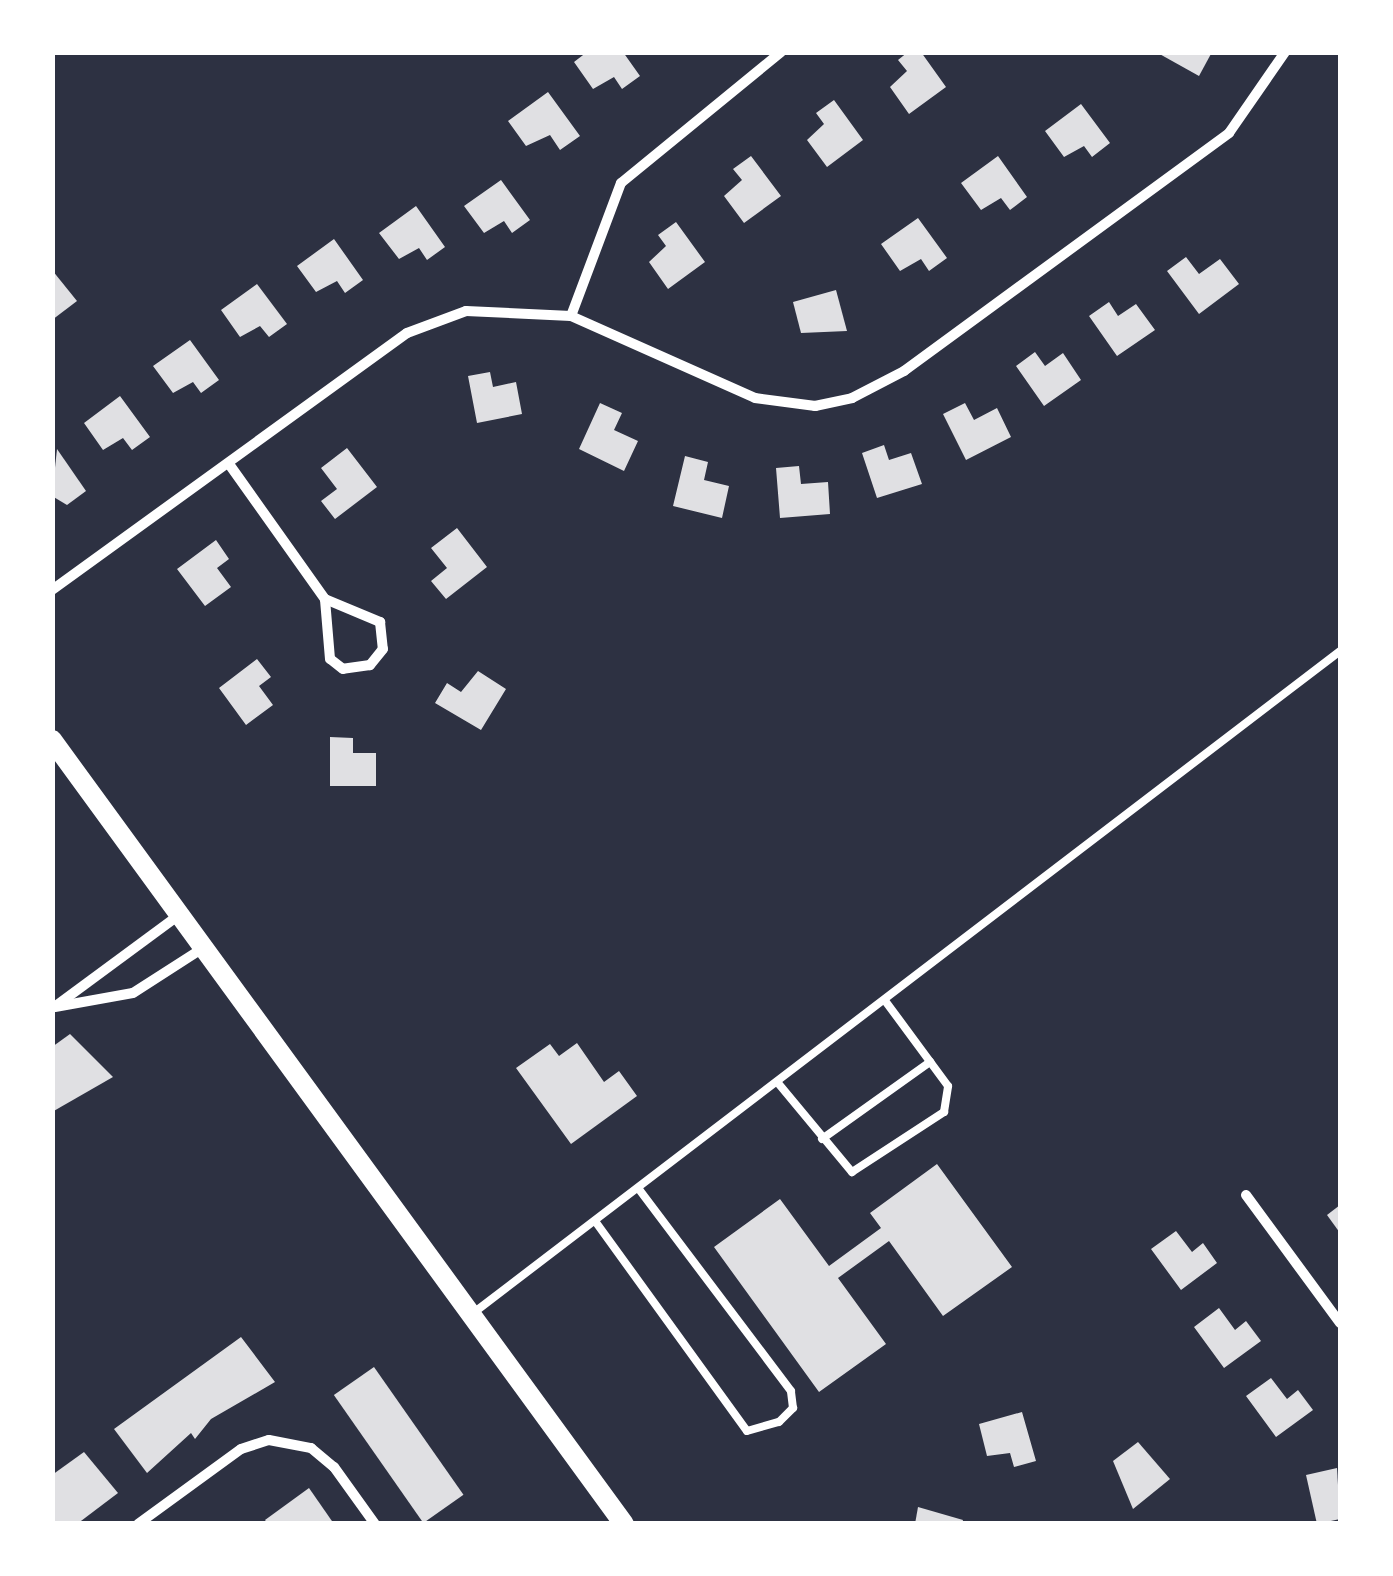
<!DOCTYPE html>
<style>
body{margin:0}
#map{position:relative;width:1393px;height:1576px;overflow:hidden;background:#2d3142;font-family:Poppins,sans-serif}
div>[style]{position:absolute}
.building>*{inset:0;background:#e0e0e3;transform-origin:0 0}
.service>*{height:8px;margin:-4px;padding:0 4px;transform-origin:4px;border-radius:4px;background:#fff}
.minor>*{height:10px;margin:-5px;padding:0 5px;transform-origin:5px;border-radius:5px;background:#fff}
.secondary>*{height:20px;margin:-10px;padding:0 10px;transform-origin:10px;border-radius:10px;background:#fff}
span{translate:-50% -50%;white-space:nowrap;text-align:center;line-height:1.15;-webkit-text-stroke:8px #fff;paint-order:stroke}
.frame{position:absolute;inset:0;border:55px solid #fff;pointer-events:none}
</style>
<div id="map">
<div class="building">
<div style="clip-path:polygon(587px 52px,623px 52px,640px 76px,622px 89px,614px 77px,593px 89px,574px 62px)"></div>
<div style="clip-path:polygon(908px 52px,921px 52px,946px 87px,909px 114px,890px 87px,907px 71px,898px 60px)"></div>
<div style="clip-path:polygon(1156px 52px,1212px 52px,1199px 76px)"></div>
<div style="clip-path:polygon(548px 92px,580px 136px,560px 150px,550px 135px,526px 146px,508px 121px)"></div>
<div style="clip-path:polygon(834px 100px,863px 140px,827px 167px,807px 140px,824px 124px,816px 113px)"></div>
<div style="clip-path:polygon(1081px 104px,1110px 143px,1092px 157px,1084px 146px,1064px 157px,1045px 131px)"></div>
<div style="clip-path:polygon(751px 156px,781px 196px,744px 223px,724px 196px,742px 180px,733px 169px)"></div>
<div style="clip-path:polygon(998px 156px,1027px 197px,1010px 210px,1001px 198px,981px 210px,961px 183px)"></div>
<div style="clip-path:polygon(501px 180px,530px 220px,512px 233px,504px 221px,484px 233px,464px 206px)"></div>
<div style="clip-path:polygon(416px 206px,445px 247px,427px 260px,419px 248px,399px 259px,379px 233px)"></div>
<div style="clip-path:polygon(918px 218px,947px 258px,929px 271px,921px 259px,900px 271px,881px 244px)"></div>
<div style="clip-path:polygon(676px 222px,705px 262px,668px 289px,649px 262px,666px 246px,658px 235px)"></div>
<div style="clip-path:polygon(334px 239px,363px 280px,345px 293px,337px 281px,316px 292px,297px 266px)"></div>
<div style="clip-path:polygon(1186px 257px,1199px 274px,1220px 259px,1239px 284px,1199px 314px,1167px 271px)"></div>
<div style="clip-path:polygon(52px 270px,77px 301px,52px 320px)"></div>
<div style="clip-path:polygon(257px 284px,287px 324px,269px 337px,260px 326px,240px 337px,221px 310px)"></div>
<div style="clip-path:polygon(836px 290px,847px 331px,801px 333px,793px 302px)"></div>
<div style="clip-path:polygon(1109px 302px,1118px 316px,1136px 304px,1155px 330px,1117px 356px,1089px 316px)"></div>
<div style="clip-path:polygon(190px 340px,219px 380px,201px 393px,193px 382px,173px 393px,153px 366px)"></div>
<div style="clip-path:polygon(1035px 352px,1045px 366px,1063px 353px,1081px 380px,1044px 406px,1016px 366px)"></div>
<div style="clip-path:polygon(490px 372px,493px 387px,516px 382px,522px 414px,477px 423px,468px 376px)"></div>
<div style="clip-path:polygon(120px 396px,150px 437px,132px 450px,123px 438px,103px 450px,84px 423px)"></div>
<div style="clip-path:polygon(600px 403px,622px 413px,614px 430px,638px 441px,624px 471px,579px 449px)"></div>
<div style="clip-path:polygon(965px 403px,974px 420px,997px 408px,1011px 437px,966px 460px,943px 414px)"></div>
<div style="clip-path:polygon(884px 445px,889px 460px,911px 453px,922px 484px,877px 498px,862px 453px)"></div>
<div style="clip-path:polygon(347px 448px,377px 487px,335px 519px,321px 501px,337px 489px,321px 468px)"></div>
<div style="clip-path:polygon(57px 449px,86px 491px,67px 505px,52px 496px)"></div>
<div style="clip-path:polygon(685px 456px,708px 462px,704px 480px,729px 486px,722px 518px,673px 506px)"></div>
<div style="clip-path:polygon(799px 466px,801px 484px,828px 482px,830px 514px,780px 518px,776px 468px)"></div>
<div style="clip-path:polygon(457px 528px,487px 567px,446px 599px,431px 581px,447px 568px,431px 548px)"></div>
<div style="clip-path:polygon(216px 540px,229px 559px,217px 568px,231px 587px,205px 606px,177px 569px)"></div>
<div style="clip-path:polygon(257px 659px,271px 677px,259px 686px,273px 705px,246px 725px,219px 688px)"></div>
<div style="clip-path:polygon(478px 671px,506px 689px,481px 730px,435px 703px,447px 683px,461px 692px)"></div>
<div style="clip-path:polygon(330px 737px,353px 738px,353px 753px,376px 753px,376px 786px,330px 786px)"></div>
<div style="clip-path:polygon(70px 1034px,113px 1077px,52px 1112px,52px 1047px)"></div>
<div style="clip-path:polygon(577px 1043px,604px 1082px,619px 1071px,637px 1096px,571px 1144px,516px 1068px,550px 1044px,559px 1056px)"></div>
<div style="clip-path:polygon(937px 1164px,1012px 1267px,943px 1316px,889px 1241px,838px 1278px,886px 1344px,819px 1392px,714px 1247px,780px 1199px,829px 1266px,881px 1228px,870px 1213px)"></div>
<div style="clip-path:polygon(1340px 1205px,1340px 1233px,1327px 1215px)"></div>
<div style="clip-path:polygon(1176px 1231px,1192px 1252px,1203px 1243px,1217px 1263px,1181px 1290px,1151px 1249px)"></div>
<div style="clip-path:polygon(1219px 1308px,1235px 1330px,1246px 1321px,1261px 1341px,1224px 1368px,1194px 1327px)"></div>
<div style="clip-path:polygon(241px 1337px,275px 1382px,211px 1419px,195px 1439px,191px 1433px,147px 1473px,114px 1429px)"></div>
<div style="left:374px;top:1367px;width:156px;height:49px;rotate:55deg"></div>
<div style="clip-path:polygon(1271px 1378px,1287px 1399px,1298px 1390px,1313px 1410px,1276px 1437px,1246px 1396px)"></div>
<div style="clip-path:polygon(1022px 1412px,1036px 1461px,1014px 1467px,1010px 1453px,987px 1456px,979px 1424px)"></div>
<div style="clip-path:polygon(1138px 1442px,1170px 1479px,1133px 1509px,1113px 1461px)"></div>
<div style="clip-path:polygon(84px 1452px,118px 1493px,77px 1524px,52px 1524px,52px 1475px)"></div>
<div style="clip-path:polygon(1337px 1468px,1340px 1519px,1317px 1524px,1306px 1475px)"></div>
<div style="clip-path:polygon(309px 1488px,334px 1524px,268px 1524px,265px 1520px)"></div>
<div style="clip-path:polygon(918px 1507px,963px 1520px,962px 1524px,915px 1524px)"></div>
</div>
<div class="service">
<div style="left:778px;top:1083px;width:116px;rotate:50.3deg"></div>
<div style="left:852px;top:1172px;width:110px;rotate:-33.1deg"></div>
<div style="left:944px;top:1112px;width:26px;rotate:-81deg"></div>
<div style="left:948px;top:1086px;width:104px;rotate:-126.4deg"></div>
<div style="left:822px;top:1139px;width:133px;rotate:-35.5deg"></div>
<div style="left:595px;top:1221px;width:259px;rotate:54.1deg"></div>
<div style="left:747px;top:1431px;width:33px;rotate:-16deg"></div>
<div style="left:779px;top:1422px;width:20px;rotate:-45deg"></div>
<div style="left:793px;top:1408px;width:17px;rotate:-97deg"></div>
<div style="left:791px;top:1391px;width:254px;rotate:-127deg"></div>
<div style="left:472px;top:1314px;width:1092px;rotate:-37.37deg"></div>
</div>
<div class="minor">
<div style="left:571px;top:316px;width:142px;rotate:-69.4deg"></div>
<div style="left:621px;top:183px;width:207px;rotate:-39.3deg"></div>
<div style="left:229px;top:464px;width:166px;rotate:54.6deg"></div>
<div style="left:325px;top:599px;width:60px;rotate:22.7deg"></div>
<div style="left:380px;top:622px;width:27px;rotate:84deg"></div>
<div style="left:383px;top:649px;width:21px;rotate:129deg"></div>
<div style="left:370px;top:665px;width:27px;rotate:172deg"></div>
<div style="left:343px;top:669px;width:16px;rotate:-142deg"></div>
<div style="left:330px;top:659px;width:60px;rotate:-94.8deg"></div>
<div style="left:52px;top:590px;width:438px;rotate:-35.9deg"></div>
<div style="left:407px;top:333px;width:63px;rotate:-20.4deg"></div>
<div style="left:466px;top:311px;width:105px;rotate:2.7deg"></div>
<div style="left:571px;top:316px;width:201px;rotate:24deg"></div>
<div style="left:755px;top:398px;width:61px;rotate:7.6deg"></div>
<div style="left:815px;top:406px;width:38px;rotate:-12deg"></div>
<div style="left:852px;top:398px;width:59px;rotate:-27.4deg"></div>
<div style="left:904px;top:371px;width:403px;rotate:-36.2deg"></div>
<div style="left:1229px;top:133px;width:98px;rotate:-55.3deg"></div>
<div style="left:57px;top:1005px;width:152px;rotate:-36.4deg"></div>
<div style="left:55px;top:1007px;width:79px;rotate:-10.2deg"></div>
<div style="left:133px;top:993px;width:83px;rotate:-32.7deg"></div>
<div style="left:1246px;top:1195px;width:159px;rotate:53.7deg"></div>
<div style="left:138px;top:1524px;width:127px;rotate:-36.1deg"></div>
<div style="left:241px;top:1449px;width:29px;rotate:-18deg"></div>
<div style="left:269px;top:1440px;width:43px;rotate:10.8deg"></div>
<div style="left:311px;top:1448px;width:30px;rotate:40deg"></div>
<div style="left:334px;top:1467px;width:70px;rotate:54.3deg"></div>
</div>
<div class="secondary">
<div style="left:52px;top:740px;width:970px;rotate:53.89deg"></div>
</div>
<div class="frame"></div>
</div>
